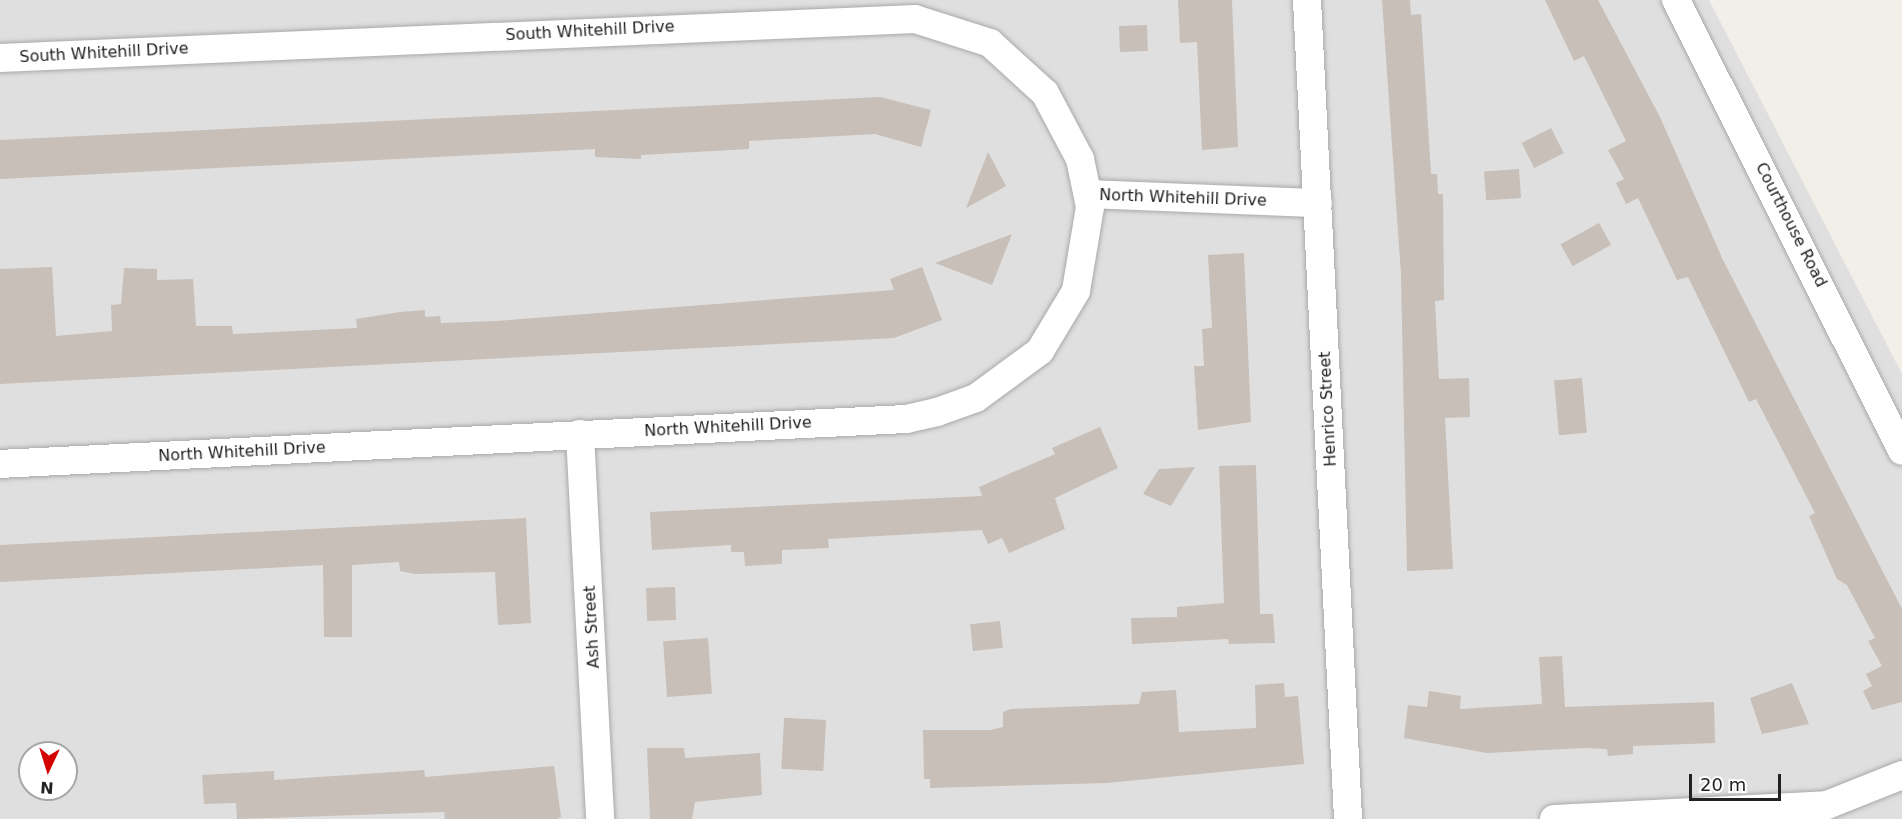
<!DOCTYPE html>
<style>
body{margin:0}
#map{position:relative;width:1902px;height:819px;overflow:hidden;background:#f2efe9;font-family:"DejaVu Sans",sans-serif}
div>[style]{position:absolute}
.residential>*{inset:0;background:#e0dfdf}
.building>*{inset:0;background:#c7bfb8;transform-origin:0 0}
.roads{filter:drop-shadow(0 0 2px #a9a9a9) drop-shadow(0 0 2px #a9a9a9)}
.minor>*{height:28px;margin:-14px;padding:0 14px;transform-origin:14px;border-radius:14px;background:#fff}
span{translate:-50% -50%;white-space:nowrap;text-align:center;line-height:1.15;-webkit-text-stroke:5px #fff;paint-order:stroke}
.street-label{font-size:16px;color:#222}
.north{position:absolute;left:18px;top:741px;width:60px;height:60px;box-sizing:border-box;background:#fff;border:2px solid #a7a7a7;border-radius:50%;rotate:184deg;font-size:16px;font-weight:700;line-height:24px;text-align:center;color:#222}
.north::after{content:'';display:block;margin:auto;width:21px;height:27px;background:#d40000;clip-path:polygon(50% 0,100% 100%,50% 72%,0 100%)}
.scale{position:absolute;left:1689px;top:774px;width:92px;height:27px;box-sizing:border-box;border:3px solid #222;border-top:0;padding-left:8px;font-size:18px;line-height:21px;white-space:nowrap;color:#222;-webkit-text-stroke:4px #fff;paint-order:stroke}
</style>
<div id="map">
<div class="residential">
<div style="clip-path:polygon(evenodd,0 0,1709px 0,1902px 374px,1902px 819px,0 819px,0 0,30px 753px,66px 753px,66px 789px,30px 789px,30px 753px)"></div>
</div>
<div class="building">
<div style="clip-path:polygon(1178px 0,1232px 0,1238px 147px,1202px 150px,1197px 42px,1180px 43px)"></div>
<div style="clip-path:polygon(1382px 0,1410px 0,1411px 15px,1421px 14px,1431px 174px,1437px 174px,1438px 194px,1443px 194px,1444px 300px,1435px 301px,1439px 379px,1469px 378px,1470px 417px,1445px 418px,1453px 569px,1407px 571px,1401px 275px)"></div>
<div style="clip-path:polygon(1545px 0,1598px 0,1660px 117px,1723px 260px,1902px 609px,1902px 702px,1872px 710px,1863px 691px,1872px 686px,1866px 674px,1882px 666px,1868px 641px,1875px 638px,1847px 585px,1837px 579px,1809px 516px,1815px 513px,1756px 399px,1749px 402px,1688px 277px,1677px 280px,1638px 198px,1626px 204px,1616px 183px,1624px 179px,1608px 150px,1626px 141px,1584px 56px,1574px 61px)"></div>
<div style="left:1147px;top:25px;width:26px;height:28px;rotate:88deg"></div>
<div style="clip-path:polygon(880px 97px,931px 110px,921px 147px,875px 134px,749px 141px,749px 149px,641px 155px,641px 159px,595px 157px,595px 149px,0 179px,0 140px)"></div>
<div style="left:1551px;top:128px;width:28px;height:33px;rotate:63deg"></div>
<div style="clip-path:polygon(988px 152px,1006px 186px,966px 208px)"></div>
<div style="left:1519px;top:169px;width:29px;height:35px;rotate:86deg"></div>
<div style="left:1599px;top:223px;width:25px;height:44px;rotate:61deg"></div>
<div style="clip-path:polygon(1012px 234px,992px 285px,935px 263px)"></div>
<div style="clip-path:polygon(1244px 253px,1251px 422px,1198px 430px,1194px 366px,1204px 366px,1202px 329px,1212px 328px,1208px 255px)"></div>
<div style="clip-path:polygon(52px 267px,56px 336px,112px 331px,111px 305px,121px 304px,124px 268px,157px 269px,157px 280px,193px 279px,196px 326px,232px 326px,233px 334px,357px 328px,356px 319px,400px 312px,425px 310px,425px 317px,440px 316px,441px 323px,496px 321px,894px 290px,890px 279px,922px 267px,942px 320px,894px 338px,0 384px,0 269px)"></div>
<div style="left:1582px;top:378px;width:55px;height:28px;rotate:85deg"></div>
<div style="clip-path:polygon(1100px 427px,1118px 468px,1055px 498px,1065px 529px,1009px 553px,1002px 538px,988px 544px,982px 530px,828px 539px,829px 548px,782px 550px,782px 564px,745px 566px,744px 552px,731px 552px,731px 545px,652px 550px,650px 512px,982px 496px,979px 487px,1055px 454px,1052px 448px)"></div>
<div style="clip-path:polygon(1256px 465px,1260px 614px,1273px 614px,1275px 643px,1229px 644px,1228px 639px,1132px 644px,1131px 618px,1177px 617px,1177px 607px,1224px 603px,1219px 466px)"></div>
<div style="clip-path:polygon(1195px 467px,1171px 506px,1143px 494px,1159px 469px)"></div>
<div style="clip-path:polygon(526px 518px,531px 623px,498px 625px,495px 572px,415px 574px,400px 571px,399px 562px,352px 565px,352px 637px,324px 637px,323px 565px,0 582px,0 545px)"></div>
<div style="left:675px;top:587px;width:33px;height:29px;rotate:88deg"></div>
<div style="left:1000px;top:621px;width:27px;height:30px;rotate:84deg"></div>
<div style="left:708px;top:638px;width:56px;height:45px;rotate:86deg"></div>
<div style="clip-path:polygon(1562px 656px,1565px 707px,1714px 702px,1715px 743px,1633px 746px,1633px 754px,1608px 756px,1607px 749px,1585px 748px,1487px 753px,1404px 738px,1408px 705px,1427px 707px,1429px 691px,1461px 696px,1460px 709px,1542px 704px,1539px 657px)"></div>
<div style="clip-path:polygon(1284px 683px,1285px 697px,1298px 696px,1304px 764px,1106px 783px,930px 788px,930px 779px,924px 779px,923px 730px,991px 730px,1003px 727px,1003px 712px,1011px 709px,1139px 704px,1142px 692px,1176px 690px,1179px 732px,1256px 728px,1255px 685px)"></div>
<div style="clip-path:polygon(1792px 683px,1809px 724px,1762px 734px,1750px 698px)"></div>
<div style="left:826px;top:720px;width:51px;height:42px;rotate:93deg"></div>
<div style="clip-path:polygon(647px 748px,684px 748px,685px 758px,760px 753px,762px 795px,695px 802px,692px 819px,650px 819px)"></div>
<div style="clip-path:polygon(554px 766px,561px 817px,557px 819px,445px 819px,444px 812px,237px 819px,236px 803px,204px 804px,202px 775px,274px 771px,274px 780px,424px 770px,425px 777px)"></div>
</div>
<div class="roads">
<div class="minor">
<div style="left:1307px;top:0;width:820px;rotate:87.13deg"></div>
<div style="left:1676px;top:0;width:504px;rotate:63.38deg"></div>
<div style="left:0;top:58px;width:916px;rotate:-2.44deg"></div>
<div style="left:915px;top:19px;width:79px;rotate:17.7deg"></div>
<div style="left:990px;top:43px;width:74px;rotate:42.3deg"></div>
<div style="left:1045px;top:93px;width:75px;rotate:62.1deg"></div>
<div style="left:1080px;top:159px;width:49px;rotate:78.2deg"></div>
<div style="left:1090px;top:207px;width:85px;rotate:99.5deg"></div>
<div style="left:1076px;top:291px;width:70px;rotate:121deg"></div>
<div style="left:1040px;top:351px;width:79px;rotate:143.7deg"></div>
<div style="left:976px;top:398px;width:41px;rotate:160.3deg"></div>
<div style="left:937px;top:412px;width:32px;rotate:167deg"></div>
<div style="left:906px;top:419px;width:907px;rotate:177.16deg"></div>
<div style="left:1089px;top:194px;width:229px;rotate:2.3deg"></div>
<div style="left:580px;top:434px;width:386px;rotate:87deg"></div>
<div style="left:1554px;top:819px;width:273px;rotate:-2.9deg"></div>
<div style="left:1827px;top:805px;width:81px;rotate:-21.8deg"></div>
</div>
</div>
<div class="street-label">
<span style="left:590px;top:31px;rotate:-3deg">South Whitehill Drive</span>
<span style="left:104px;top:53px;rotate:-3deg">South Whitehill Drive</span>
<span style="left:1183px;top:198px;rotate:2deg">North Whitehill Drive</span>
<span style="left:1791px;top:225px;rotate:63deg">Courthouse Road</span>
<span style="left:1328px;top:409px;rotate:-93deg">Henrico Street</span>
<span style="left:728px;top:427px;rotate:-3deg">North Whitehill Drive</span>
<span style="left:242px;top:452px;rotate:-3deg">North Whitehill Drive</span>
<span style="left:592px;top:627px;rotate:-93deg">Ash Street</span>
</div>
<div class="north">N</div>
<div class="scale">20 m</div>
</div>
